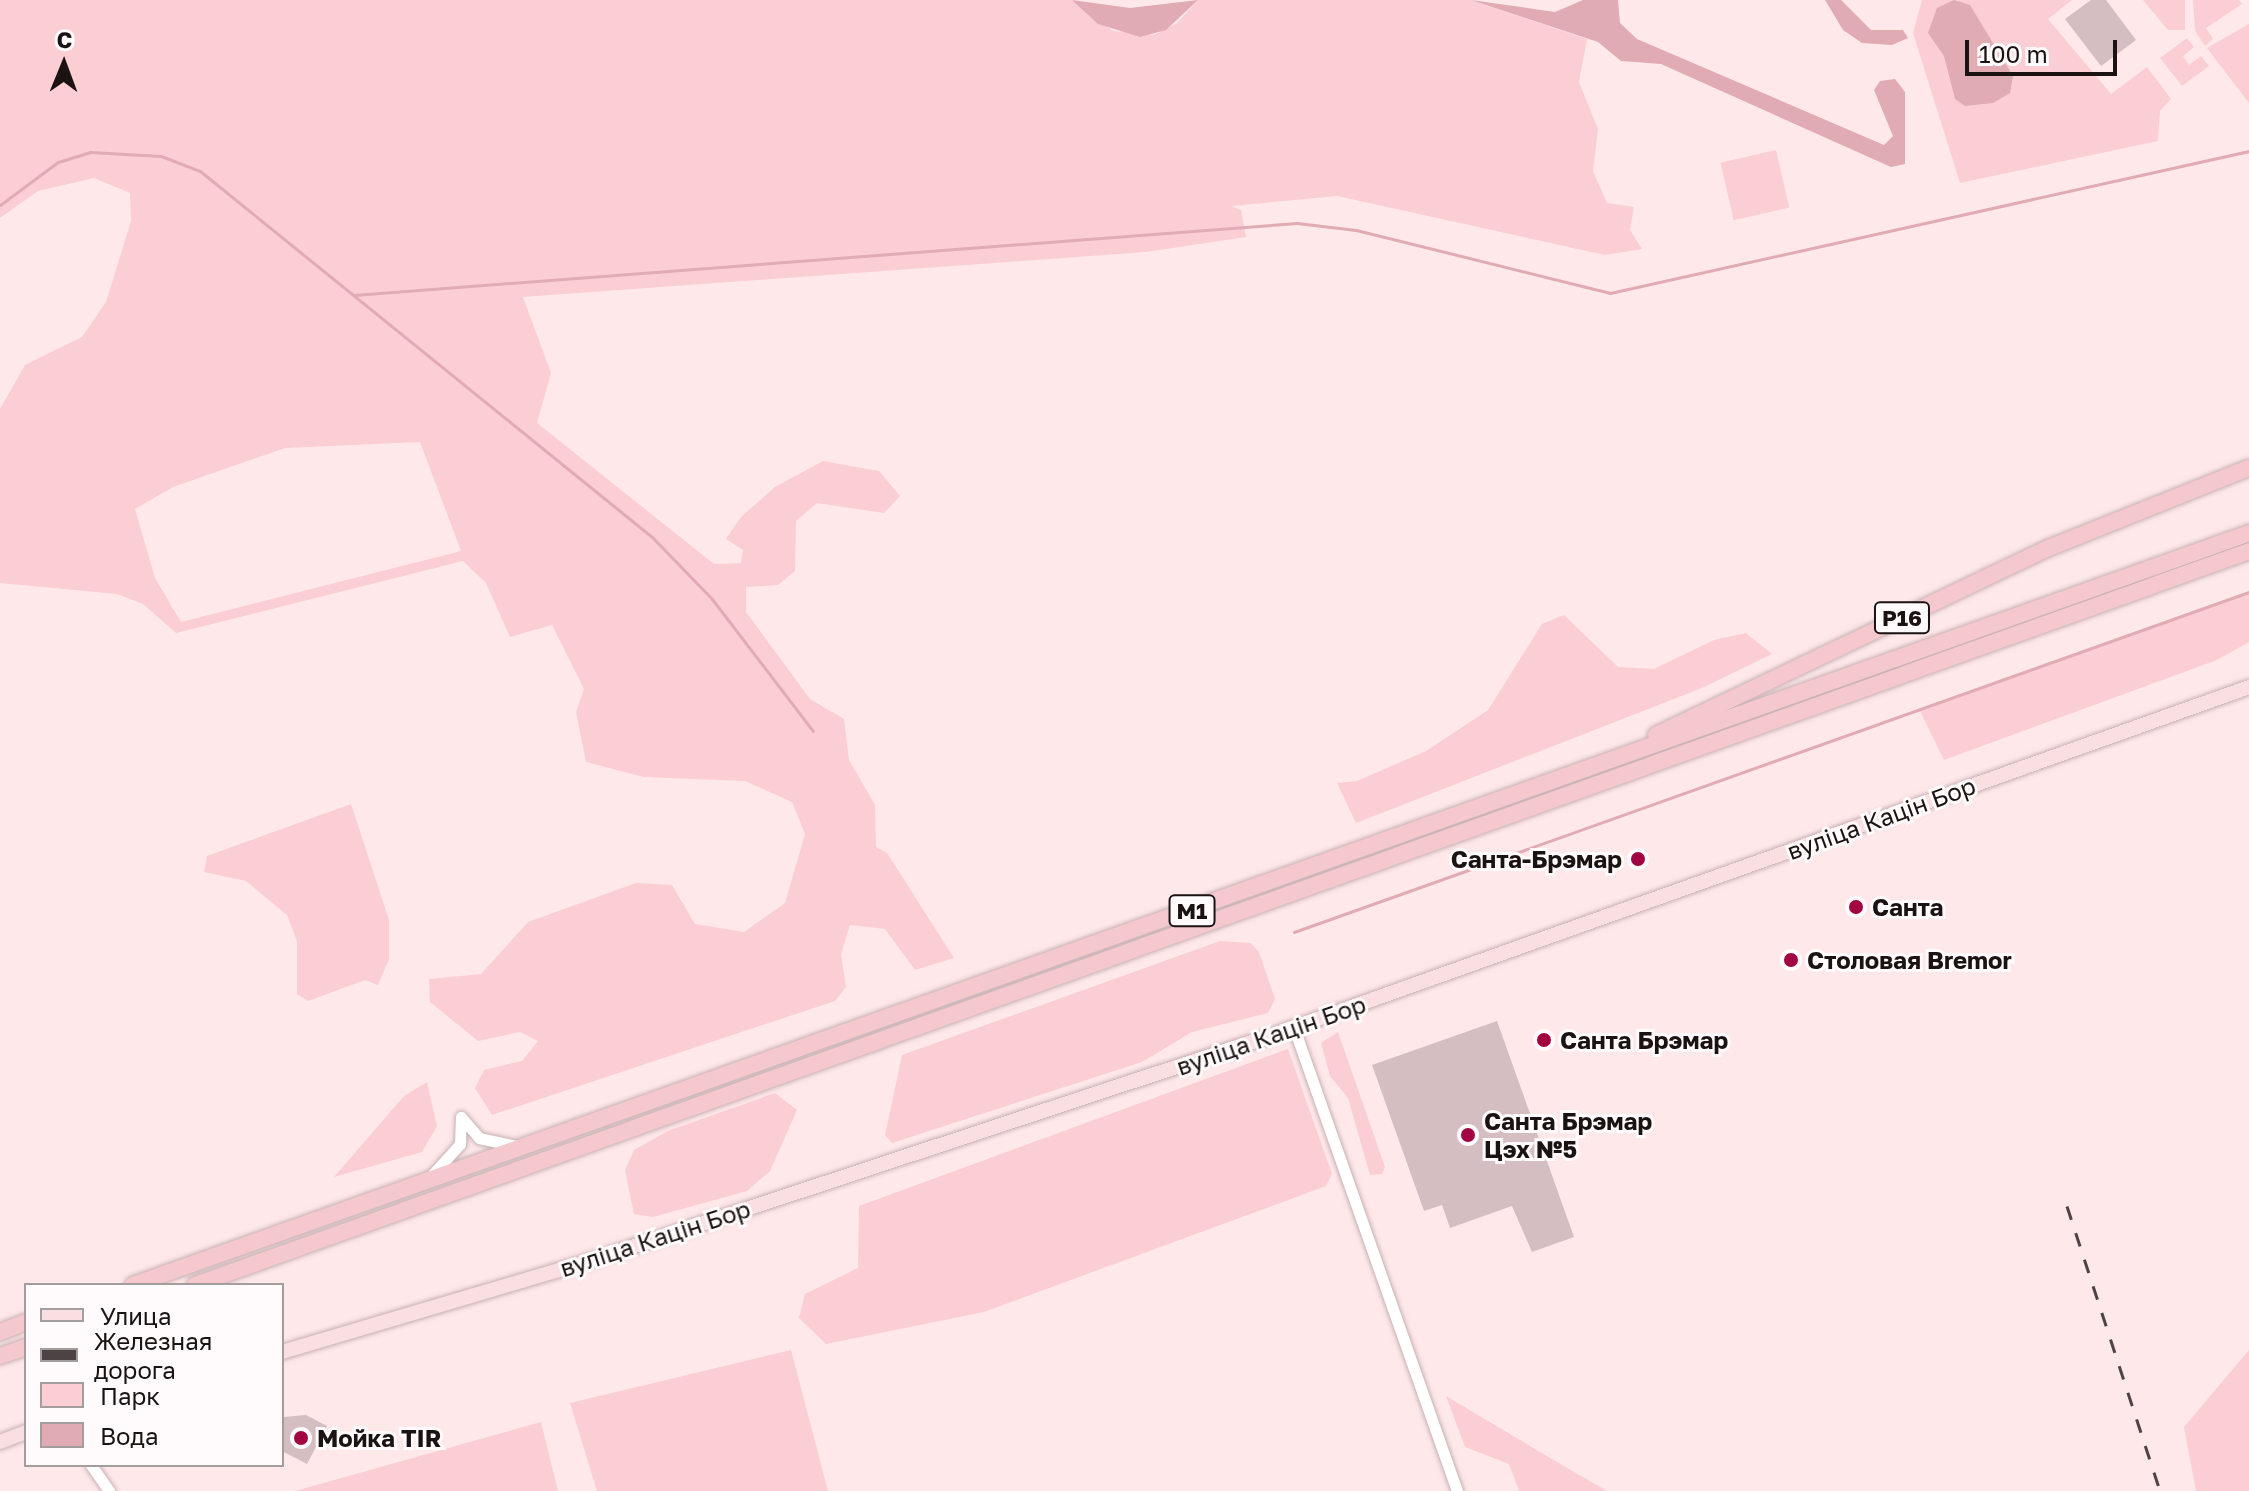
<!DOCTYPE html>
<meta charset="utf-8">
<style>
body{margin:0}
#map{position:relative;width:2249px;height:1491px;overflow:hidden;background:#ffe8ea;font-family:"Golos Text",sans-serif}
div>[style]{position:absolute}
.green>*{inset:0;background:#fbced3;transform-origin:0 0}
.water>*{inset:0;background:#e1abb3}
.stream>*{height:3px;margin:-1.5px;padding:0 1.5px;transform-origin:1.5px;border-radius:1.5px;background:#e1abb3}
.building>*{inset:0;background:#d4bec1}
.roads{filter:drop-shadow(0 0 2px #c7b1b4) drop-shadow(0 0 2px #c7b1b4)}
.minor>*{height:11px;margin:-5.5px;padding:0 5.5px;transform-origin:5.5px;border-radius:5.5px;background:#fff}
.major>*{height:14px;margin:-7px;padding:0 7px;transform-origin:7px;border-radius:7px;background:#f9dee2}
.highway>*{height:16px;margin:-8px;padding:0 8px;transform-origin:8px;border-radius:8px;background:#f5c8ce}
.rail>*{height:3px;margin-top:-1.5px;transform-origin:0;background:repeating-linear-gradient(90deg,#4e4344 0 14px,transparent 0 28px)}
.dots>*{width:22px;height:22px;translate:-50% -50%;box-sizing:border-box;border:4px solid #fffafb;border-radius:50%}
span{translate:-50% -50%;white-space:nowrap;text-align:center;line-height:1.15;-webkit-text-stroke:6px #fffafb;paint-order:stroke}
.shield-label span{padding:2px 6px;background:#fffafb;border:2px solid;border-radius:6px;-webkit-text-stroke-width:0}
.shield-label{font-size:22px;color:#1a1213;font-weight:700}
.street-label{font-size:24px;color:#1a1213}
.poi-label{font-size:24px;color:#1a1213;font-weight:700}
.right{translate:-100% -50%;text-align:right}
.left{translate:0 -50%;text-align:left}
.legend{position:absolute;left:24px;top:1283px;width:260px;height:184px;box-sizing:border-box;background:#fffafb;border:2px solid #a39d9e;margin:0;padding:10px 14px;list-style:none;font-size:24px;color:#1a1213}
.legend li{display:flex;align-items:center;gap:16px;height:40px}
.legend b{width:40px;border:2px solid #a39d9e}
.north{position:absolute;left:24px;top:24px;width:80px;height:80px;-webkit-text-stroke:6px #fffafb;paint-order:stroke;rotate:1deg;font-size:22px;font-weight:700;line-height:32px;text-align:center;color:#1a1213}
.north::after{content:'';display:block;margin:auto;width:28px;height:36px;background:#1a1213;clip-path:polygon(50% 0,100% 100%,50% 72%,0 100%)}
.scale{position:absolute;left:1965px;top:40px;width:152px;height:36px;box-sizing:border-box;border:4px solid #1a1213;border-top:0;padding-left:10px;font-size:24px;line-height:28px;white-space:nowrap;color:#1a1213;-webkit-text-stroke:6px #fffafb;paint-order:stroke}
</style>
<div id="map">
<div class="green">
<div style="clip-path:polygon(evenodd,0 0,1072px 0,1113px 31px,1154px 35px,1177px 23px,1198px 0,1471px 0,1587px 39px,1579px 82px,1598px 129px,1593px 171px,1607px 203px,1634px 207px,1630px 230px,1642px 249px,1605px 255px,1337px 196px,1231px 206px,1241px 210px,1246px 237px,1146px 252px,523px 297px,551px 373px,537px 423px,714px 564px,741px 563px,743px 550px,726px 539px,741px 517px,775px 487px,823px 461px,879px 471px,900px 496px,884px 513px,817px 503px,796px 521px,795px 571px,778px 585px,746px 587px,746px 612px,810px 699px,844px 719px,849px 760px,875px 805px,876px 847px,887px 853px,954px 958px,915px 970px,885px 929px,850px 925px,841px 954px,846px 987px,835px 1001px,492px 1115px,475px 1088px,484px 1070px,522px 1061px,538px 1041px,520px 1032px,478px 1041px,430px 1002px,429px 979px,481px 974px,528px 922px,636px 883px,672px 885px,695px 924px,744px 932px,785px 903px,805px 834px,792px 802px,745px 781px,644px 777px,586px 762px,576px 712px,584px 689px,552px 625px,510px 637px,486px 583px,463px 561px,176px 633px,143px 604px,117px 594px,0 583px,0 409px,25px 365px,82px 337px,106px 302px,131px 221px,130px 193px,94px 178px,38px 191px,0 218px,0 0,420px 442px,461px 551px,181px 622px,155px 578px,135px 509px,173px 487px,285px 448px,420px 442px)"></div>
<div style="clip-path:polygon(1922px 0,2072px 0,2048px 19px,2111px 94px,2147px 67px,2171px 99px,2160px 111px,2158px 141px,1960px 183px,1913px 33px)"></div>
<div style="clip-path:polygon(2143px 0,2185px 0,2185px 30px,2168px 30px)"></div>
<div style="clip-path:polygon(2193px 0,2239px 0,2242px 4px,2206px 28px,2213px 39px,2205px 46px,2195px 31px)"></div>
<div style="clip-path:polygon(2249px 24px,2249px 103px,2207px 48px)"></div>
<div style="clip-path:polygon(2187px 38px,2194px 47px,2183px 56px,2189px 65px,2201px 56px,2209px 66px,2182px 86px,2160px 58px)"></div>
<div style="left:1776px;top:150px;width:59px;height:57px;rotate:77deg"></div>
<div style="clip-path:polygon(2249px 591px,2249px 642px,2217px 660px,1944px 760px,1919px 709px)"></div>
<div style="clip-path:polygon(1564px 615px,1618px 667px,1654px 669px,1714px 640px,1746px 633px,1772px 654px,1702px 688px,1356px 823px,1337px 783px,1357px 781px,1426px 751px,1488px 710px,1542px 624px)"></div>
<div style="clip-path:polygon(351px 804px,389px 920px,389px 959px,378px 985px,365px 980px,308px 1001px,297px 994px,297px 941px,287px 915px,246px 881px,204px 872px,207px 856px)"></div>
<div style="clip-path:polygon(1220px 941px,1251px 943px,1259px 952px,1275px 999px,1268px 1013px,1192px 1032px,1142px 1062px,892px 1143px,885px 1135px,902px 1055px)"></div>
<div style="clip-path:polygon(1338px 1032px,1385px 1167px,1382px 1174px,1370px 1175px,1348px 1098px,1330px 1076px,1321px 1043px)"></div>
<div style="clip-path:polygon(1288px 1049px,1332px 1174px,1326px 1186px,984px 1312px,826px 1344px,799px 1318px,805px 1294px,858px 1268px,859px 1206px)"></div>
<div style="clip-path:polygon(427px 1082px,437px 1126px,422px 1152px,334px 1177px,404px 1096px)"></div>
<div style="clip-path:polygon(775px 1093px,797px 1110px,770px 1171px,747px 1191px,653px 1217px,634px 1214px,625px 1170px,634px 1150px,668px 1131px)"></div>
<div style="clip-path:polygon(791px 1350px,828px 1491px,597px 1491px,570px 1403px)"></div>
<div style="clip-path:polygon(2249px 1350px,2249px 1491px,2196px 1491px,2184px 1427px)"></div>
<div style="clip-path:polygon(1446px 1396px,1562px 1465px,1607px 1491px,1519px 1491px,1509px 1464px,1465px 1447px)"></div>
<div style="clip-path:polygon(541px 1422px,558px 1491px,295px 1491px)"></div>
</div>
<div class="water">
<div style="clip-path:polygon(1072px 0,1130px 8px,1198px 0,1166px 30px,1140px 37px,1098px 24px)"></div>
<div style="clip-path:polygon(1471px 0,1555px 12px,1583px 0,1618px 0,1620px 23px,1637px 39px,1884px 145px,1893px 136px,1874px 90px,1880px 81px,1895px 79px,1905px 92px,1905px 164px,1891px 167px,1661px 64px,1621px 61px,1598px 42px)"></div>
<div style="clip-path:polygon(1825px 0,1841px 0,1871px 30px,1903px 30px,1908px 38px,1892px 45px,1862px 43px,1843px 30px)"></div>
<div style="clip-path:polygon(1954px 0,1970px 5px,2013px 76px,2010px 93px,1993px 103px,1965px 106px,1955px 99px,1944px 56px,1928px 33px,1937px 8px)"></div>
</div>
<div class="stream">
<div style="left:0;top:205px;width:72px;rotate:-36.6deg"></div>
<div style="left:58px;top:162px;width:34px;rotate:-17deg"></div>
<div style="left:90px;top:152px;width:71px;rotate:3.2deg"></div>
<div style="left:161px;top:156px;width:42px;rotate:21deg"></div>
<div style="left:200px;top:171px;width:582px;rotate:39deg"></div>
<div style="left:652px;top:537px;width:86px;rotate:45.9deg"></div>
<div style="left:712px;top:599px;width:166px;rotate:52.6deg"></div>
<div style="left:354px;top:295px;width:946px;rotate:-4.37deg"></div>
<div style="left:1297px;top:223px;width:59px;rotate:6.8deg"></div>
<div style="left:1356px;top:230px;width:262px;rotate:13.9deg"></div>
<div style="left:1610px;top:293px;width:655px;rotate:-12.53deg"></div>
<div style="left:1294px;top:932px;width:1014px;rotate:-19.6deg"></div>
</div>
<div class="building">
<div style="clip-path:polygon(2091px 0,2106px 0,2136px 40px,2101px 66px,2065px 19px)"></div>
<div style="clip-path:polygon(1497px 1021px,1574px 1237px,1532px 1252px,1512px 1206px,1450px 1228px,1442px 1205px,1424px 1211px,1372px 1065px)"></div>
<div style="clip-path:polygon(306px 1415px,327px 1426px,307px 1464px,282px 1451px,284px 1417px)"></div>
</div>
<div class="roads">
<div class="minor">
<div style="left:1294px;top:1028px;width:491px;rotate:70.6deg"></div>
<div style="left:461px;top:1117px;width:28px;rotate:49deg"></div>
<div style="left:479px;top:1138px;width:39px;rotate:12deg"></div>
<div style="left:431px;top:1176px;width:43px;rotate:-47.8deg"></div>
<div style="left:460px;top:1144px;width:27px;rotate:-88deg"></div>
<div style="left:91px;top:1465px;width:32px;rotate:55deg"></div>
</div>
<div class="major">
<div style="left:282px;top:1352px;width:317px;rotate:-16.5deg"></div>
<div style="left:586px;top:1262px;width:724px;rotate:-18.28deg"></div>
<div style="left:1273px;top:1035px;width:1036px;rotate:-19.62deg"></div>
<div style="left:0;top:1442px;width:28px;rotate:-21deg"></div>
</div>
<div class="highway">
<div style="left:1656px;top:735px;width:437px;rotate:-25.5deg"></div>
<div style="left:2051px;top:547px;width:213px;rotate:-21.8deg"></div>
<div style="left:133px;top:1285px;width:2246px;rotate:-19.56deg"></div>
<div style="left:195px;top:1285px;width:2181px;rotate:-19.66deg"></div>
<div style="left:0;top:1332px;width:28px;rotate:-21deg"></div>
<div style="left:0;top:1356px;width:28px;rotate:-19deg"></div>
</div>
</div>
<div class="rail">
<div style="left:2067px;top:1206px;width:300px;rotate:71.9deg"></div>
</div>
<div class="dots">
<div style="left:1638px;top:859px;background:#a10440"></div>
<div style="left:1856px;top:907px;background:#a10440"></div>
<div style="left:1791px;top:960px;background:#a10440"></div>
<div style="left:1544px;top:1040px;background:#a10440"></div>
<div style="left:1468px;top:1135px;background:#a10440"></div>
<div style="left:301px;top:1438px;background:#a10440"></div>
</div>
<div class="shield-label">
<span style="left:1902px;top:618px">Р16</span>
<span style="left:1192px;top:911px">М1</span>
</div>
<div class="street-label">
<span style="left:1881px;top:818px;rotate:-20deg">вуліца Кацін Бор</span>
<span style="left:1271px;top:1035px;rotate:-19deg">вуліца Кацін Бор</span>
<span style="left:655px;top:1238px;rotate:-18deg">вуліца Кацін Бор</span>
</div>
<div class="poi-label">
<span class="right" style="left:1622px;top:859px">Санта-Брэмар</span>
<span class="left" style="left:1872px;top:907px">Санта</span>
<span class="left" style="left:1807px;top:960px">Столовая Bremor</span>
<span class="left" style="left:1560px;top:1040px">Санта Брэмар</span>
<span class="left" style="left:1484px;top:1135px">Санта Брэмар<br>Цэх №5</span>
<span class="left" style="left:317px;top:1438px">Мойка TIR</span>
</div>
<ul class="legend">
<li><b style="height:10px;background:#f9dee2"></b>Улица</li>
<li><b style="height:10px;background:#4e4344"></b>Железная дорога</li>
<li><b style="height:22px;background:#fbced3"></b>Парк</li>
<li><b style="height:22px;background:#e1abb3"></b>Вода</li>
</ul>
<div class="north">С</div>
<div class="scale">100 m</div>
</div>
